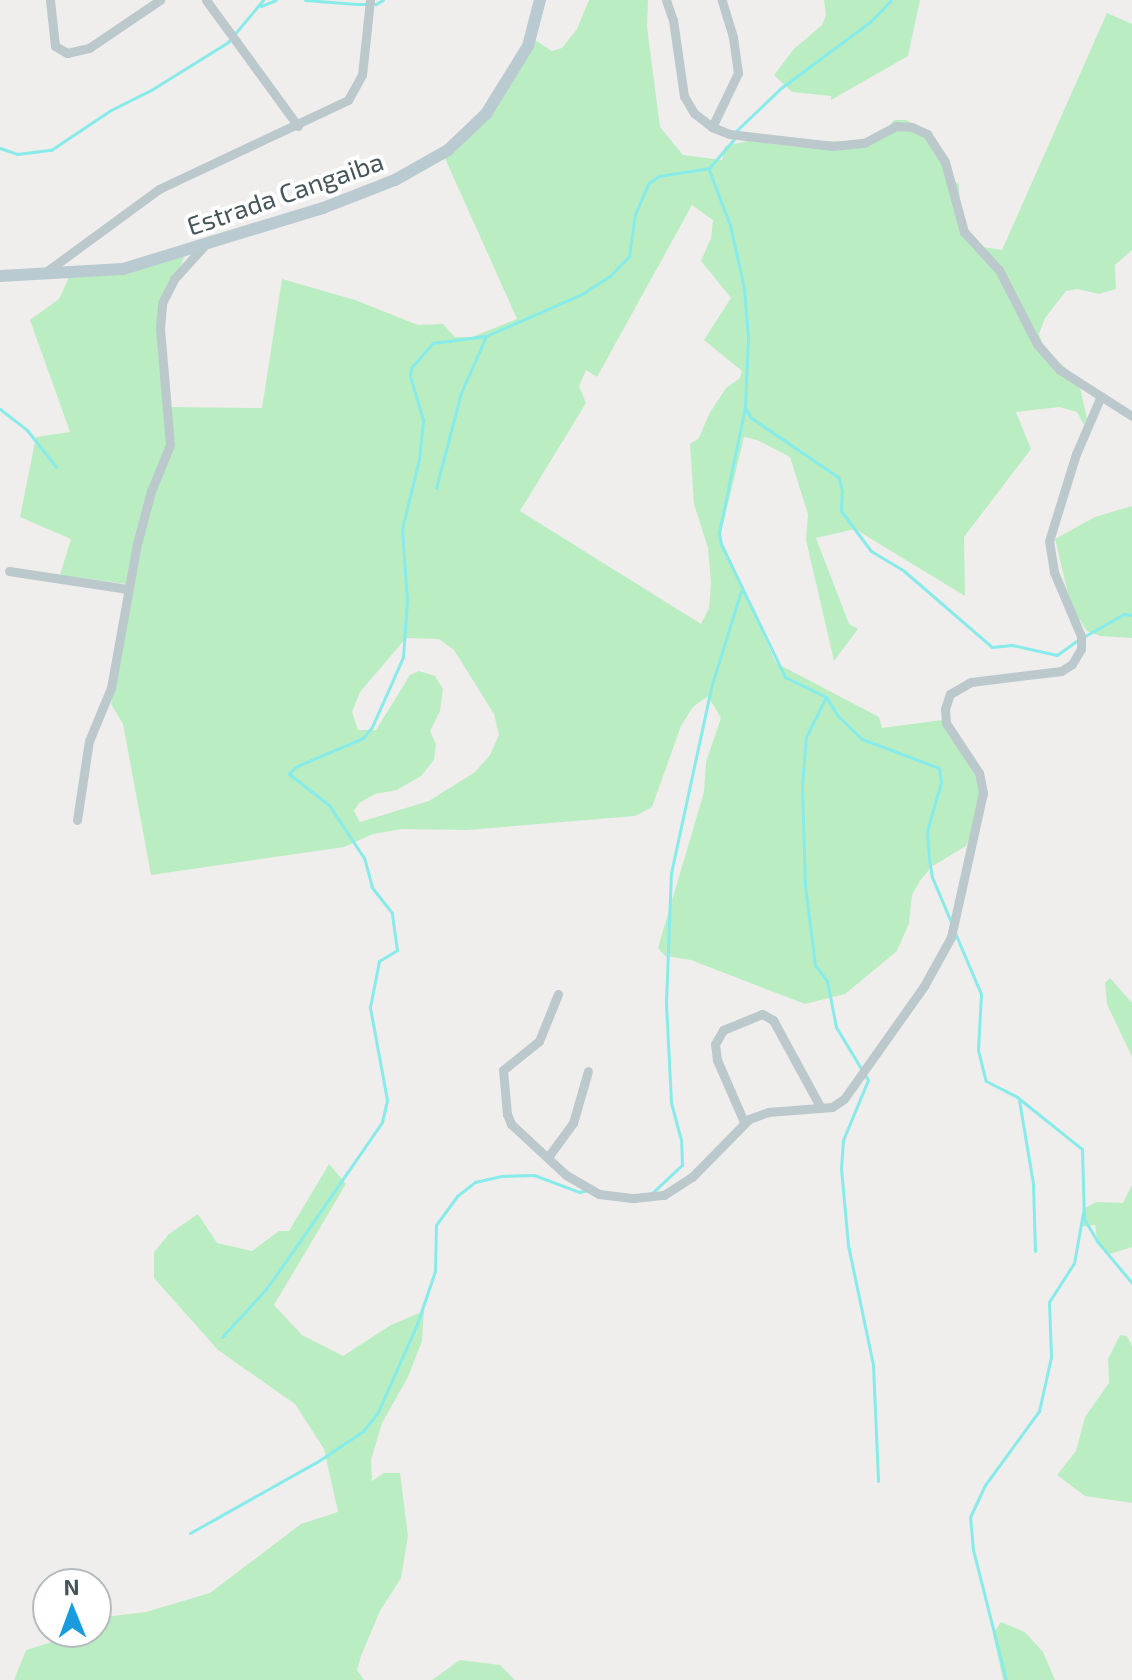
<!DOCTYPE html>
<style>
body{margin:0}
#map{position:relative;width:1132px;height:1680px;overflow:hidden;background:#f0eded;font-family:"Exo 2",sans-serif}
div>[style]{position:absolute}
.green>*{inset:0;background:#baeec2}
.stream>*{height:3px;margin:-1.5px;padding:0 1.5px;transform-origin:1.5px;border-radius:1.5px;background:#87ebe9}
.street>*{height:9px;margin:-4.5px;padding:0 4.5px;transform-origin:4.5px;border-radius:4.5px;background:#bbc8cc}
.secondary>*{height:12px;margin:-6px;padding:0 6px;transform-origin:6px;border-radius:6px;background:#bacad1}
span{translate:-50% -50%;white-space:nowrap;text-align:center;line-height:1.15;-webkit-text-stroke:8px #fff;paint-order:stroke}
.street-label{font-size:26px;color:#45555a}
.north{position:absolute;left:32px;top:1568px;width:80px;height:80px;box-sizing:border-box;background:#fff;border:2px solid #b5bbbd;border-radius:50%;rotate:359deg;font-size:22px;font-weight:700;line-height:32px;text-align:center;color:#45555a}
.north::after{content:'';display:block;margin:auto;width:28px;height:36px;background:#189cde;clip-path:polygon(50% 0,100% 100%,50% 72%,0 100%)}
</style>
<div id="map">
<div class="green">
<div style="clip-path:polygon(evenodd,589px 0,648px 0,647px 27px,660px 127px,683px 155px,722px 160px,725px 146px,748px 141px,876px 141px,894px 120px,906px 120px,919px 126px,951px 179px,959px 184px,960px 210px,967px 228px,984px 247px,1002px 250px,1107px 13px,1132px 24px,1132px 250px,1115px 265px,1116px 289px,1099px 294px,1077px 289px,1066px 291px,1045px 318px,1039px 334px,1045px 350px,1078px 379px,1087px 418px,1084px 425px,1077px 412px,1060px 407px,1016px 412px,1031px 449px,964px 537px,965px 596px,855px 529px,816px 538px,849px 624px,858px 629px,834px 661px,806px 540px,808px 514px,790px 457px,757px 440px,744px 437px,720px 537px,776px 663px,879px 717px,882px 728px,942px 720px,980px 784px,977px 822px,966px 846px,931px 867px,920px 881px,912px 895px,909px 923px,897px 951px,845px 994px,805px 1004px,691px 960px,665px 956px,658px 948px,704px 792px,706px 762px,721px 718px,708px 696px,693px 707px,681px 726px,652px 807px,635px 816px,467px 830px,402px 829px,373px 834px,344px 847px,151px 875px,123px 724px,111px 704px,133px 585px,60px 575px,71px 539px,20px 517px,36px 437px,70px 432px,30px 320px,59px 299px,70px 275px,187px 250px,162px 313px,170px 407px,262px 408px,282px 279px,355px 300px,418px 325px,443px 324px,455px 337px,472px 337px,517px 319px,444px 156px,464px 141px,532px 38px,552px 51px,562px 48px,577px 29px,589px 0,692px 205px,713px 220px,711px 238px,701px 261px,731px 298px,704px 340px,742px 371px,740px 378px,726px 388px,709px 414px,699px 438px,690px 444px,694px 504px,708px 548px,711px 583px,709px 608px,701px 624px,520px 511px,586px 403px,579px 386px,586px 370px,597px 377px,692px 205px,589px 0,406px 638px,439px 639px,454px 650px,494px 714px,499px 735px,490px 755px,475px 772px,429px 801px,360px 822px,354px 811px,359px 803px,375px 794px,397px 790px,421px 776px,434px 760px,436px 744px,430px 731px,440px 711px,443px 689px,435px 676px,419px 671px,410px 675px,376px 730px,358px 730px,352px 712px,360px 692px,406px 638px)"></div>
<div style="clip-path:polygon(824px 0,920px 0,908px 56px,831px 100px,831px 96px,792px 92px,774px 75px,794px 49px,822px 25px,826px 15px)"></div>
<div style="clip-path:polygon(1132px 506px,1132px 638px,1100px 636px,1087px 631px,1071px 606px,1055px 539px,1095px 517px)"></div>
<div style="clip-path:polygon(1110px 978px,1132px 1003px,1132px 1057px,1107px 1004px,1105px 983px)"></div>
<div style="clip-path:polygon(329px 1164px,346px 1184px,274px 1305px,302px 1335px,343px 1356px,391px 1325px,424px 1311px,422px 1341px,408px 1377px,382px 1423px,371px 1460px,372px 1481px,384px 1473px,400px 1473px,408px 1536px,401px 1578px,380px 1611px,361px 1656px,357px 1670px,364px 1680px,14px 1680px,26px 1650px,52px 1642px,64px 1632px,96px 1632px,96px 1618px,146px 1612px,210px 1593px,301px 1524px,338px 1512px,324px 1449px,295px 1404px,218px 1350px,154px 1278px,154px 1252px,169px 1234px,198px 1214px,217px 1243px,252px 1251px,279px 1231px,289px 1231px)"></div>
<div style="clip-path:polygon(1132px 1185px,1132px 1247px,1110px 1254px,1098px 1244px,1095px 1225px,1080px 1227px,1083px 1209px,1096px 1202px,1123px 1203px)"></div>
<div style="clip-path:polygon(1120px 1335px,1127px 1336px,1132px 1346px,1132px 1503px,1085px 1496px,1057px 1475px,1076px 1451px,1085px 1417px,1109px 1383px,1108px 1359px)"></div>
<div style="clip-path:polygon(1001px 1622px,1025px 1632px,1043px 1652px,1055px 1680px,1003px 1680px,993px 1634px)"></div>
<div style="clip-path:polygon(460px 1660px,500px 1665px,515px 1680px,432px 1680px)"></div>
</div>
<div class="stream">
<div style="left:305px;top:0;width:52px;rotate:4.4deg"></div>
<div style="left:357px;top:4px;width:19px"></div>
<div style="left:376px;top:4px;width:8px;rotate:-30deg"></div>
<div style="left:261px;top:6px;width:16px;rotate:-22deg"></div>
<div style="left:736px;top:131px;width:62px;rotate:-43.7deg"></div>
<div style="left:781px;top:88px;width:111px;rotate:-36.6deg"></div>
<div style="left:870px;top:22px;width:30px;rotate:-46deg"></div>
<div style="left:0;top:148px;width:18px;rotate:19deg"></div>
<div style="left:17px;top:154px;width:34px;rotate:-7deg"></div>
<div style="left:51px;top:150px;width:72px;rotate:-33.7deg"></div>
<div style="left:111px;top:110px;width:45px;rotate:-26.6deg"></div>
<div style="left:151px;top:90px;width:91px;rotate:-31.9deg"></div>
<div style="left:228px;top:42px;width:55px;rotate:-50.2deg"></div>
<div style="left:709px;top:170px;width:59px;rotate:69.1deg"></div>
<div style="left:730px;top:225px;width:65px;rotate:77.5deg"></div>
<div style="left:744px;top:288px;width:50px;rotate:85.4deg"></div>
<div style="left:748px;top:338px;width:69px;rotate:92.5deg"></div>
<div style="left:745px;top:407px;width:129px;rotate:101.7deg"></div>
<div style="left:719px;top:533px;width:11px;rotate:80deg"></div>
<div style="left:721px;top:544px;width:148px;rotate:64.3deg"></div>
<div style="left:785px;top:677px;width:46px;rotate:26deg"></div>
<div style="left:826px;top:697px;width:22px;rotate:58deg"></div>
<div style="left:838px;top:716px;width:33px;rotate:44deg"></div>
<div style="left:862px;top:739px;width:82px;rotate:20.6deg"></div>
<div style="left:939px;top:768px;width:14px;rotate:82deg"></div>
<div style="left:941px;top:782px;width:51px;rotate:105.9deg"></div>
<div style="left:927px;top:831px;width:28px;rotate:86deg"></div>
<div style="left:929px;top:859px;width:18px;rotate:81deg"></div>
<div style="left:932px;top:877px;width:49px;rotate:67.1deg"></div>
<div style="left:745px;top:407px;width:11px;rotate:63deg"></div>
<div style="left:750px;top:417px;width:107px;rotate:34.3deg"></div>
<div style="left:838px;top:477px;width:14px;rotate:73deg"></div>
<div style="left:842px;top:490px;width:21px;rotate:93deg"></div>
<div style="left:841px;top:511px;width:50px;rotate:53.1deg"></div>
<div style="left:871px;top:551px;width:39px;rotate:31deg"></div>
<div style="left:904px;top:571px;width:116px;rotate:40.8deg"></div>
<div style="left:992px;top:647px;width:20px;rotate:-6deg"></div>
<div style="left:1012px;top:645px;width:46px;rotate:12.5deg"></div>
<div style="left:1057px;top:655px;width:26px;rotate:-36deg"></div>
<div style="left:0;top:409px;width:34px;rotate:38deg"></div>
<div style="left:27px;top:430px;width:47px;rotate:51.9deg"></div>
<div style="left:436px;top:488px;width:98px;rotate:-75.3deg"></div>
<div style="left:461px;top:393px;width:62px;rotate:-66.3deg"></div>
<div style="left:1085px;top:636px;width:45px;rotate:-29.4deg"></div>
<div style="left:1124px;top:614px;width:8px;rotate:7deg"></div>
<div style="left:826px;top:697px;width:45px;rotate:116.6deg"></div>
<div style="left:806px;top:737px;width:49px;rotate:94.7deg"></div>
<div style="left:802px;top:786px;width:99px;rotate:88.3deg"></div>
<div style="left:805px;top:885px;width:81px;rotate:82.9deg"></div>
<div style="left:815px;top:965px;width:20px;rotate:53deg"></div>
<div style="left:827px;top:981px;width:47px;rotate:78.9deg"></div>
<div style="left:836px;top:1027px;width:62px;rotate:58.9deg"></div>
<div style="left:868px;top:1080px;width:65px;rotate:112.6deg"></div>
<div style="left:843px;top:1140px;width:28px;rotate:94deg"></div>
<div style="left:841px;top:1168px;width:77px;rotate:84.8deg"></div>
<div style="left:848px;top:1245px;width:123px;rotate:78.2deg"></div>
<div style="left:873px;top:1365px;width:116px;rotate:87.5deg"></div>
<div style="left:955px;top:933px;width:66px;rotate:66.9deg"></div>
<div style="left:981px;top:994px;width:56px;rotate:93.1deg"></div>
<div style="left:978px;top:1050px;width:32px;rotate:76deg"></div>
<div style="left:986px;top:1081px;width:35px;rotate:27deg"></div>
<div style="left:1017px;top:1097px;width:83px;rotate:38.7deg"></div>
<div style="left:1082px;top:1149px;width:70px;rotate:88.4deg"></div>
<div style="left:1084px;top:1219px;width:26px;rotate:59deg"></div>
<div style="left:1097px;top:1241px;width:55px;rotate:50.2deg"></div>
<div style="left:1019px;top:1100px;width:85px;rotate:80.5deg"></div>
<div style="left:1033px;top:1184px;width:67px;rotate:88.3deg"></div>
<div style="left:653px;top:1192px;width:40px;rotate:-43deg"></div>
<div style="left:682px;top:1165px;width:25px;rotate:-92deg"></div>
<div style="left:681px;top:1140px;width:39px;rotate:-105deg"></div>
<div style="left:671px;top:1102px;width:100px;rotate:-92.9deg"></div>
<div style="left:666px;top:1002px;width:129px;rotate:-87.8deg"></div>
<div style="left:671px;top:873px;width:193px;rotate:-77.8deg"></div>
<div style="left:712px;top:684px;width:97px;rotate:-72.7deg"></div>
<div style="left:222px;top:1337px;width:65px;rotate:-47.5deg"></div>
<div style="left:266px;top:1289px;width:43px;rotate:-54.5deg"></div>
<div style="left:291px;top:1254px;width:160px;rotate:-55.4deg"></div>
<div style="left:382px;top:1122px;width:23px;rotate:-77deg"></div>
<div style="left:387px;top:1100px;width:95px;rotate:-100.4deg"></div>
<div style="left:370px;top:1007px;width:47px;rotate:-78.9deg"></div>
<div style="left:379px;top:961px;width:21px;rotate:-31deg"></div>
<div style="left:397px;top:950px;width:37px;rotate:-98deg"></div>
<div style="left:392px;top:913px;width:33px;rotate:-128deg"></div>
<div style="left:372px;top:887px;width:30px;rotate:-105deg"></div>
<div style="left:364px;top:858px;width:64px;rotate:-123.4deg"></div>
<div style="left:329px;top:805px;width:51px;rotate:-142.2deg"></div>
<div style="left:289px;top:774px;width:9px;rotate:-49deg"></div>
<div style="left:295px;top:767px;width:74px;rotate:-23.1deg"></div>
<div style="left:363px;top:738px;width:14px;rotate:-51deg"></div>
<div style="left:372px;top:727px;width:77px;rotate:-66.1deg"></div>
<div style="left:403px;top:657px;width:57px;rotate:-86deg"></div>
<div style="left:407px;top:600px;width:71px;rotate:-94deg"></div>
<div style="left:402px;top:529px;width:72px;rotate:-76.3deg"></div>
<div style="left:419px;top:459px;width:39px;rotate:-84deg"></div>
<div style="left:423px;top:420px;width:46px;rotate:-106.5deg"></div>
<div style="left:410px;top:376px;width:8px;rotate:-83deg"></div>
<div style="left:411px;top:368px;width:33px;rotate:-49deg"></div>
<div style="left:433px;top:343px;width:53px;rotate:-7.5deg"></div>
<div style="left:486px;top:336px;width:105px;rotate:-23.6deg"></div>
<div style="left:582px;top:294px;width:33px;rotate:-33deg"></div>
<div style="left:610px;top:276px;width:28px;rotate:-46deg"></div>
<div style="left:629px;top:256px;width:42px;rotate:-81.9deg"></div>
<div style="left:635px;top:214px;width:34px;rotate:-66deg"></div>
<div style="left:649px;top:183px;width:12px;rotate:-35deg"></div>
<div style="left:659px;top:176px;width:51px;rotate:-9.1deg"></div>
<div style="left:709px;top:168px;width:38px;rotate:-49deg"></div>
<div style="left:190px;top:1533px;width:149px;rotate:-29.3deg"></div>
<div style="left:320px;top:1460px;width:52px;rotate:-34deg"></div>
<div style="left:363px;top:1431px;width:22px;rotate:-51deg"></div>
<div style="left:377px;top:1414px;width:98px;rotate:-66deg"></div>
<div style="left:417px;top:1324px;width:56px;rotate:-71.2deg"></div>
<div style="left:435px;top:1271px;width:46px;rotate:-88.8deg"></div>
<div style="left:436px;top:1225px;width:36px;rotate:-54deg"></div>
<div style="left:457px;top:1196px;width:23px;rotate:-38deg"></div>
<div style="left:475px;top:1182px;width:28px;rotate:-13deg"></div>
<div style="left:502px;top:1176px;width:32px;rotate:-2deg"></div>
<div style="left:534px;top:1175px;width:48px;rotate:20.7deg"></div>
<div style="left:579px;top:1192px;width:10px;rotate:-11deg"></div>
<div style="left:1006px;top:1680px;width:134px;rotate:-104.2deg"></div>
<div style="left:973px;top:1550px;width:33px;rotate:-95deg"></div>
<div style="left:970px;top:1517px;width:35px;rotate:-65deg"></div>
<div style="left:985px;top:1485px;width:92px;rotate:-53.9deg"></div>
<div style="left:1039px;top:1411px;width:55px;rotate:-77.5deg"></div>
<div style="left:1051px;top:1357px;width:55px;rotate:-92.1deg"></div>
<div style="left:1049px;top:1302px;width:46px;rotate:-57.3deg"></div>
<div style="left:1074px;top:1263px;width:51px;rotate:-79.8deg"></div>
</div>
<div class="street">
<div style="left:50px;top:0;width:46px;rotate:83.8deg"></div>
<div style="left:55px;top:46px;width:14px;rotate:30deg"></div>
<div style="left:67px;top:53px;width:23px;rotate:-13deg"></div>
<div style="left:89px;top:48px;width:86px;rotate:-34.1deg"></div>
<div style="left:206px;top:0;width:156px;rotate:53.9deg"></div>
<div style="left:666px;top:0;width:21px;rotate:71deg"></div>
<div style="left:673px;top:20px;width:77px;rotate:81.8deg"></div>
<div style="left:684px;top:96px;width:20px;rotate:60deg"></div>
<div style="left:694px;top:113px;width:23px;rotate:38deg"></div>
<div style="left:712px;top:127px;width:18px;rotate:22deg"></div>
<div style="left:729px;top:134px;width:105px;rotate:6.6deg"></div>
<div style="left:833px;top:146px;width:31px;rotate:-6deg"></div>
<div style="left:864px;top:143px;width:36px;rotate:-28deg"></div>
<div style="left:896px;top:126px;width:16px;rotate:4deg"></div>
<div style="left:912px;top:127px;width:17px;rotate:25deg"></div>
<div style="left:927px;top:134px;width:33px;rotate:57deg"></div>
<div style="left:945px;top:162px;width:73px;rotate:74.8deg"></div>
<div style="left:964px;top:232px;width:52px;rotate:47.4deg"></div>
<div style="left:999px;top:270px;width:83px;rotate:62.8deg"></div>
<div style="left:1037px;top:344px;width:35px;rotate:49deg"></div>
<div style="left:1060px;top:370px;width:85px;rotate:32.6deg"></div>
<div style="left:712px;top:127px;width:60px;rotate:-64.3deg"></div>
<div style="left:738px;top:73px;width:36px;rotate:-98deg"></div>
<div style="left:733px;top:37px;width:39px;rotate:-107deg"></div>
<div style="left:43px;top:274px;width:144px;rotate:-36.2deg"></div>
<div style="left:159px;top:189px;width:209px;rotate:-25.2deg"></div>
<div style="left:348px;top:100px;width:29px;rotate:-61deg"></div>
<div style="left:362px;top:75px;width:75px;rotate:-83.9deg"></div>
<div style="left:9px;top:571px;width:120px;rotate:8.6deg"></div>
<div style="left:77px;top:820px;width:80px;rotate:-81.4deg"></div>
<div style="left:89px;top:741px;width:57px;rotate:-67.5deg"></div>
<div style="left:111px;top:688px;width:146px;rotate:-79.8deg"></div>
<div style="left:137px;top:544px;width:55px;rotate:-75.2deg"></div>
<div style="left:151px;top:491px;width:50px;rotate:-67.6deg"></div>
<div style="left:170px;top:445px;width:117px;rotate:-94.9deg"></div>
<div style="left:160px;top:328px;width:25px;rotate:-85deg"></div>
<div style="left:162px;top:303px;width:27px;rotate:-63deg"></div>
<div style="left:174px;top:279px;width:45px;rotate:-47.7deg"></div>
<div style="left:558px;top:994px;width:51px;rotate:112deg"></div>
<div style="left:539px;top:1041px;width:46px;rotate:141.1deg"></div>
<div style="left:503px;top:1070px;width:44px;rotate:84.8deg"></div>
<div style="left:507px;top:1114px;width:11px;rotate:68deg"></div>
<div style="left:511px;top:1124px;width:75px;rotate:42.8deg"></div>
<div style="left:566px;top:1175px;width:38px;rotate:30deg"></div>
<div style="left:599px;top:1194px;width:35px;rotate:7deg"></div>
<div style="left:634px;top:1198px;width:30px;rotate:-6deg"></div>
<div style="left:664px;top:1195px;width:33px;rotate:-33deg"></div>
<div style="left:692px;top:1177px;width:81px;rotate:-45.5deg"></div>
<div style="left:749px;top:1119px;width:20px;rotate:-20deg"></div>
<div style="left:768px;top:1112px;width:64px;rotate:-4.5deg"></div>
<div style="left:832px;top:1107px;width:14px;rotate:-34deg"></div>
<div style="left:844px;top:1099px;width:138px;rotate:-54.7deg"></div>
<div style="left:924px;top:986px;width:56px;rotate:-61.1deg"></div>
<div style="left:951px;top:937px;width:148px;rotate:-77.5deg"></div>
<div style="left:983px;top:793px;width:20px;rotate:-101deg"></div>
<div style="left:979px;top:773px;width:60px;rotate:-123.4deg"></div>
<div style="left:946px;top:723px;width:14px;rotate:-94deg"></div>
<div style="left:945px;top:709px;width:16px;rotate:-72deg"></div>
<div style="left:950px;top:694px;width:24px;rotate:-30deg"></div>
<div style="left:971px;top:682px;width:91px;rotate:-7deg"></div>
<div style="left:1061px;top:671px;width:13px;rotate:-32deg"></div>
<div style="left:1072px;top:664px;width:17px;rotate:-59deg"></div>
<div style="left:1081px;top:649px;width:13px;rotate:-90deg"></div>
<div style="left:1081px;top:636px;width:69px;rotate:-112.9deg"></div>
<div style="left:1054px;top:572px;width:31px;rotate:-99deg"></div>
<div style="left:1049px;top:541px;width:91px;rotate:-72.8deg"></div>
<div style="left:1076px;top:454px;width:63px;rotate:-66.7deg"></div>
<div style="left:744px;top:1122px;width:68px;rotate:-113.5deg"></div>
<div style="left:717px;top:1060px;width:16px;rotate:-97deg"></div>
<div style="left:715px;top:1044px;width:16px;rotate:-60deg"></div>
<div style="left:723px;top:1030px;width:42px;rotate:-22.3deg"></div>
<div style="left:762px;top:1014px;width:13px;rotate:29deg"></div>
<div style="left:773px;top:1020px;width:100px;rotate:61.4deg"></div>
<div style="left:548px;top:1157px;width:42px;rotate:-53.7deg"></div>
<div style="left:573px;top:1123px;width:54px;rotate:-73.9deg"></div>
</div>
<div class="secondary">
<div style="left:0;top:276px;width:123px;rotate:-3.3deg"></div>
<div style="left:123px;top:269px;width:209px;rotate:-17deg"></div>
<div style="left:323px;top:208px;width:77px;rotate:-21.3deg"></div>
<div style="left:395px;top:180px;width:61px;rotate:-29.5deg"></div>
<div style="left:448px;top:150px;width:52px;rotate:-43.5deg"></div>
<div style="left:486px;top:114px;width:80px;rotate:-58.3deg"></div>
<div style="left:528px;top:46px;width:48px;rotate:-75.4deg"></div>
</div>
<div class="street-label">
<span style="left:285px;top:193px;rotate:-19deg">Estrada Cangaiba</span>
</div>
<div class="north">N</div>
</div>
